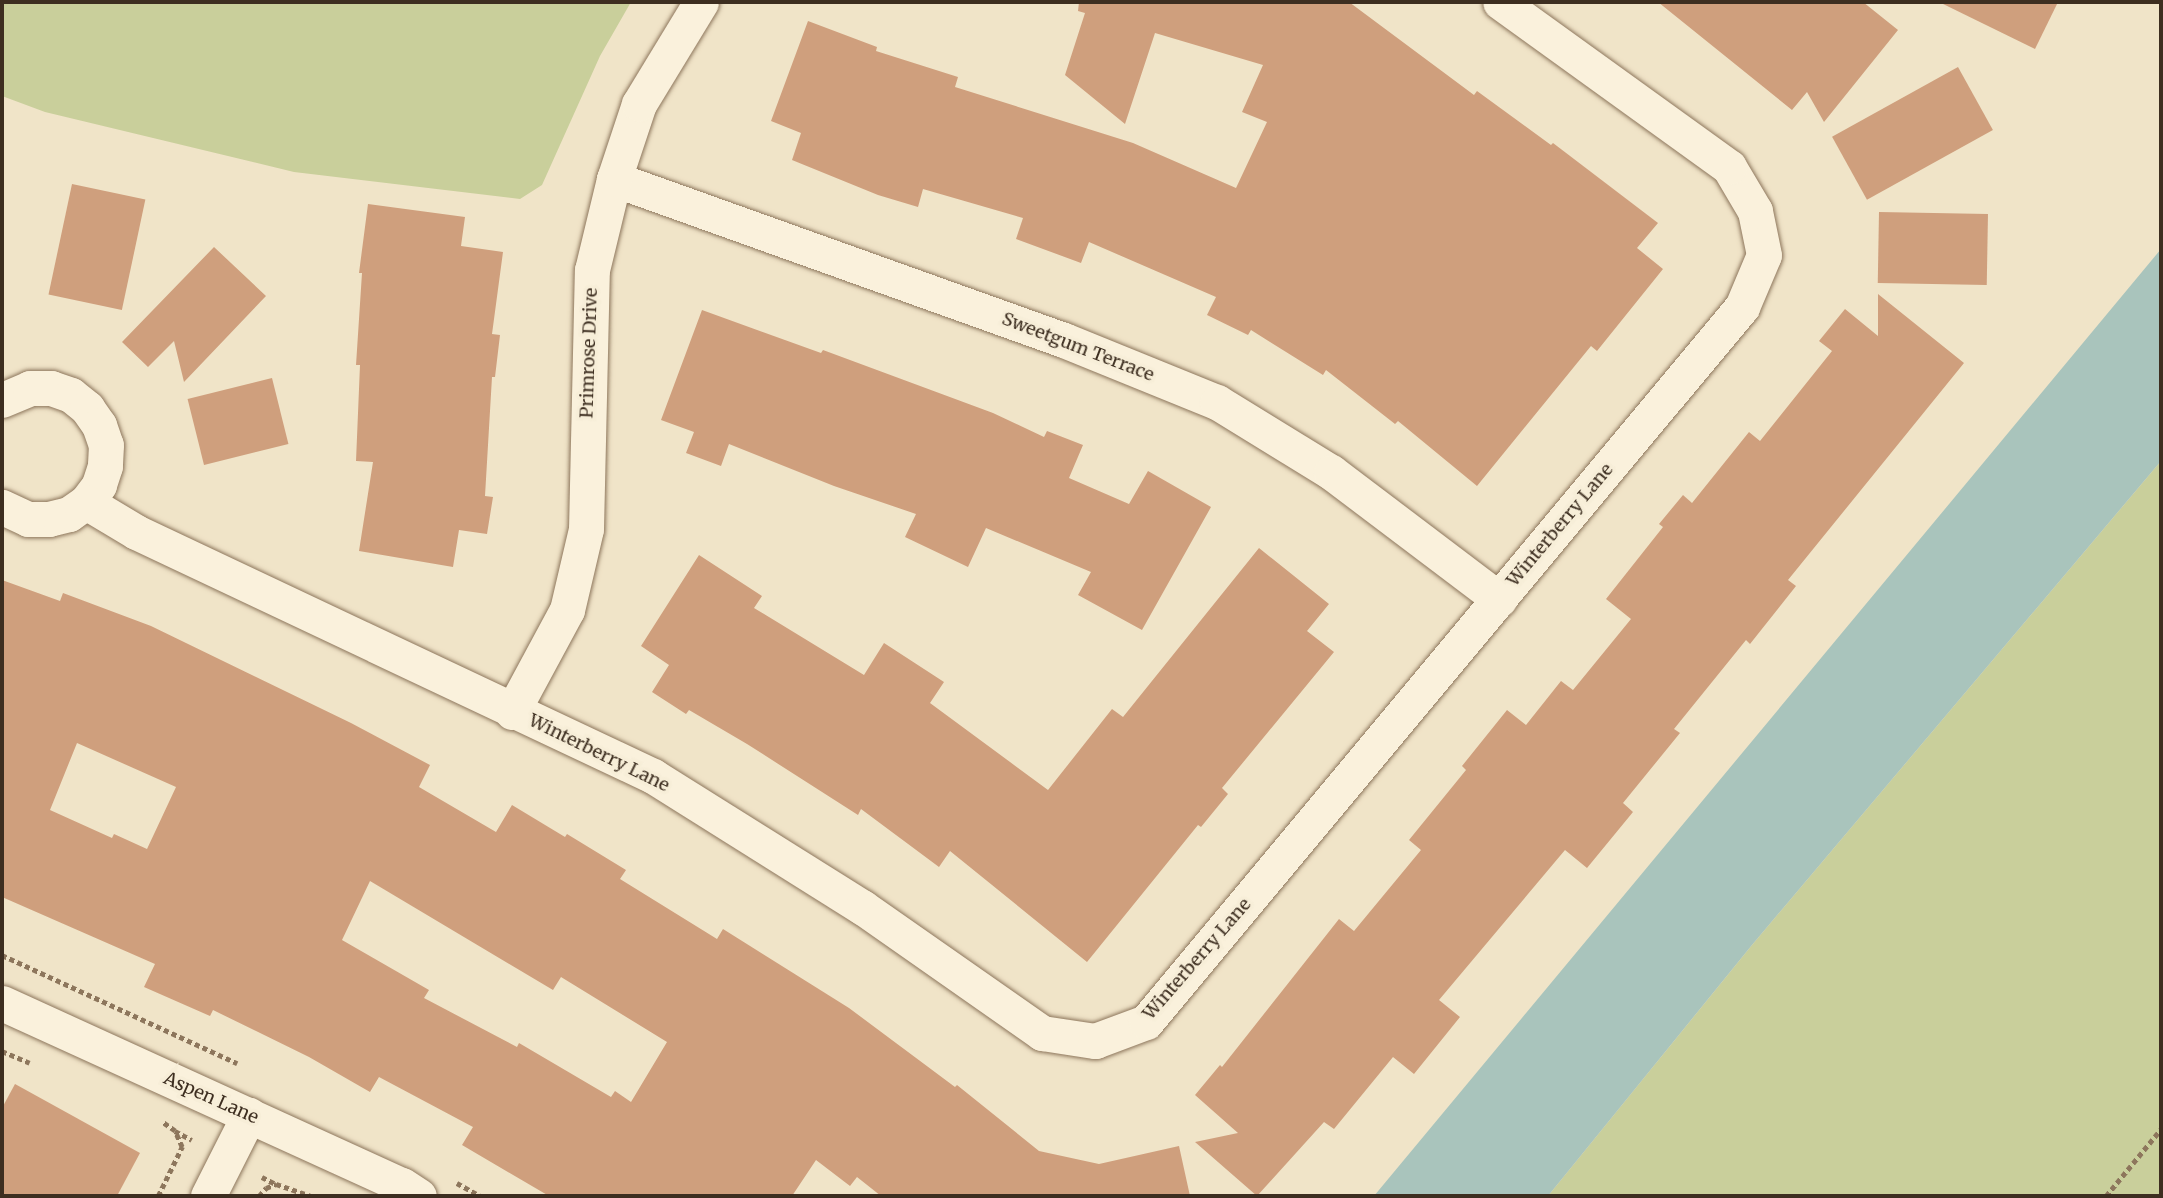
<!DOCTYPE html>
<style>
body{margin:0}
#map{position:relative;width:2163px;height:1198px;overflow:hidden;background:#f0e4c8;font-family:Merriweather,serif}
div>[style]{position:absolute}
.green>*{inset:0;background:#c9cf9b}
.water>*{inset:0;background:#a9c4bc}
.building>*{inset:0;background:#cf9f7d;transform-origin:0 0}
.path>*{height:4.5px;margin-top:-2.25px;transform-origin:0;background:repeating-linear-gradient(90deg,#8d765c 0 5px,transparent 0 8.5px)}
.roads{filter:drop-shadow(0 0 2px #8d765c) drop-shadow(0 0 2px #8d765c)}
.minor>*{height:35px;margin:-17.5px;padding:0 17.5px;transform-origin:17.5px;border-radius:17.5px;background:#faf1dc}
span{translate:-50% -50%;white-space:nowrap;text-align:center;line-height:1.15;-webkit-text-stroke:7px #f7eed8;paint-order:stroke}
.street-label{font-size:18px;color:#3d2e20}
.frame{position:absolute;inset:0;border:4px solid #3d2e20;pointer-events:none}
</style>
<div id="map">
<div class="green">
<div style="clip-path:polygon(2px 2px,631px 2px,600px 56px,542px 185px,520px 199px,294px 172px,45px 112px,2px 96px)"></div>
<div style="clip-path:polygon(2161px 461px,2161px 1196px,1548px 1196px,1752px 945px)"></div>
</div>
<div class="water">
<div style="clip-path:polygon(2161px 249px,2161px 461px,1752px 945px,1548px 1196px,1374px 1196px)"></div>
</div>
<div class="building">
<div style="clip-path:polygon(1079px 2px,1349px 2px,1474px 95px,1477px 91px,1551px 145px,1553px 143px,1658px 223px,1637px 248px,1663px 269px,1597px 351px,1591px 346px,1477px 486px,1398px 421px,1395px 424px,1326px 370px,1323px 375px,1251px 330px,1248px 335px,1207px 315px,1216px 297px,1089px 242px,1081px 263px,1016px 239px,1023px 218px,923px 189px,918px 207px,878px 195px,792px 160px,801px 133px,771px 121px,808px 21px,877px 47px,876px 51px,958px 77px,955px 87px,1133px 143px,1236px 188px,1267px 122px,1242px 112px,1263px 65px,1155px 33px,1125px 124px,1065px 75px,1085px 13px,1078px 11px)"></div>
<div style="clip-path:polygon(1658px 2px,1863px 2px,1898px 30px,1824px 122px,1807px 92px,1792px 110px)"></div>
<div style="clip-path:polygon(1939px 2px,2058px 2px,2035px 49px)"></div>
<div style="left:1958px;top:67px;width:72px;height:144px;rotate:61deg"></div>
<div style="left:72px;top:184px;width:75px;height:113px;rotate:12deg"></div>
<div style="clip-path:polygon(368px 204px,465px 217px,461px 246px,503px 252px,492px 334px,500px 335px,495px 377px,492px 377px,485px 496px,493px 497px,487px 534px,459px 530px,453px 567px,359px 551px,373px 462px,356px 461px,360px 365px,356px 365px,362px 273px,359px 273px)"></div>
<div style="left:1879px;top:212px;width:109px;height:71px;rotate:1deg"></div>
<div style="clip-path:polygon(214px 247px,266px 296px,184px 382px,174px 341px,148px 367px,122px 342px)"></div>
<div style="clip-path:polygon(1878px 294px,1964px 363px,1788px 580px,1796px 586px,1750px 644px,1746px 640px,1674px 729px,1680px 733px,1623px 803px,1633px 812px,1587px 868px,1565px 850px,1439px 1000px,1460px 1017px,1414px 1074px,1393px 1057px,1334px 1129px,1324px 1122px,1257px 1196px,1195px 1142px,1238px 1133px,1195px 1095px,1220px 1065px,1222px 1067px,1339px 919px,1354px 931px,1421px 850px,1409px 840px,1466px 770px,1462px 766px,1507px 710px,1526px 725px,1561px 681px,1573px 690px,1631px 619px,1606px 599px,1663px 527px,1659px 524px,1683px 495px,1692px 503px,1749px 432px,1760px 441px,1832px 351px,1819px 341px,1845px 309px,1878px 336px)"></div>
<div style="clip-path:polygon(702px 310px,821px 353px,823px 350px,993px 413px,1044px 437px,1047px 431px,1083px 445px,1069px 478px,1129px 504px,1148px 471px,1211px 507px,1142px 630px,1078px 595px,1091px 572px,986px 528px,968px 567px,905px 537px,916px 514px,834px 486px,729px 444px,721px 466px,686px 453px,694px 432px,661px 420px)"></div>
<div style="left:272px;top:378px;width:68px;height:87px;rotate:76deg"></div>
<div style="clip-path:polygon(1259px 548px,1329px 604px,1307px 631px,1334px 652px,1222px 788px,1228px 794px,1201px 827px,1198px 825px,1087px 962px,950px 851px,939px 867px,861px 809px,858px 815px,747px 744px,689px 710px,686px 714px,652px 692px,669px 665px,641px 646px,699px 555px,762px 596px,754px 608px,864px 675px,884px 643px,944px 682px,930px 703px,1048px 790px,1112px 709px,1123px 717px)"></div>
<div style="clip-path:polygon(evenodd,2px 580px,60px 601px,63px 593px,151px 626px,351px 723px,430px 765px,419px 787px,496px 832px,512px 805px,565px 837px,567px 834px,626px 870px,620px 879px,717px 939px,723px 929px,849px 1008px,955px 1087px,957px 1085px,1039px 1151px,1099px 1164px,1179px 1146px,1190px 1196px,881px 1196px,857px 1177px,850px 1186px,816px 1160px,792px 1196px,549px 1196px,462px 1145px,473px 1127px,379px 1077px,370px 1092px,309px 1057px,213px 1010px,210px 1016px,144px 987px,155px 964px,2px 897px,2px 580px,77px 743px,176px 787px,147px 849px,114px 834px,112px 838px,50px 810px,77px 743px,2px 580px,370px 881px,553px 990px,561px 977px,667px 1042px,631px 1102px,615px 1091px,611px 1097px,519px 1043px,517px 1047px,424px 998px,429px 990px,342px 940px,370px 881px)"></div>
<div style="clip-path:polygon(15px 1084px,140px 1153px,117px 1196px,2px 1196px,2px 1108px)"></div>
</div>
<div class="path">
<div style="left:2px;top:955px;width:259px;rotate:24.7deg"></div>
<div style="left:2px;top:1051px;width:30px;rotate:23deg"></div>
<div style="left:175px;top:1131px;width:19px;rotate:28deg"></div>
<div style="left:262px;top:1177px;width:16px;rotate:27deg"></div>
<div style="left:457px;top:1183px;width:26px;rotate:29deg"></div>
<div style="left:158px;top:1196px;width:55px;rotate:-63.9deg"></div>
<div style="left:182px;top:1147px;width:17px;rotate:-114deg"></div>
<div style="left:175px;top:1131px;width:16px;rotate:-145deg"></div>
<div style="left:259px;top:1196px;width:11px;rotate:-49deg"></div>
<div style="left:266px;top:1188px;width:11px;rotate:-22deg"></div>
<div style="left:276px;top:1184px;width:36px;rotate:19deg"></div>
<div style="left:2106px;top:1196px;width:87px;rotate:-50.6deg"></div>
</div>
<div class="roads">
<div class="minor">
<div style="left:614px;top:179px;width:478px;rotate:19.7deg"></div>
<div style="left:1064px;top:340px;width:165px;rotate:22.1deg"></div>
<div style="left:1217px;top:402px;width:134px;rotate:31.6deg"></div>
<div style="left:1331px;top:472px;width:211px;rotate:37.1deg"></div>
<div style="left:2px;top:400px;width:30px;rotate:-23deg"></div>
<div style="left:30px;top:388px;width:21px"></div>
<div style="left:51px;top:388px;width:21px;rotate:19deg"></div>
<div style="left:71px;top:395px;width:21px;rotate:39deg"></div>
<div style="left:87px;top:408px;width:21px;rotate:55deg"></div>
<div style="left:99px;top:425px;width:21px;rotate:71deg"></div>
<div style="left:106px;top:445px;width:21px;rotate:93deg"></div>
<div style="left:105px;top:466px;width:20px;rotate:108deg"></div>
<div style="left:99px;top:485px;width:21px;rotate:127deg"></div>
<div style="left:86px;top:502px;width:21px;rotate:145deg"></div>
<div style="left:69px;top:514px;width:21px;rotate:166deg"></div>
<div style="left:49px;top:519px;width:21px;rotate:180deg"></div>
<div style="left:28px;top:519px;width:29px;rotate:-155deg"></div>
<div style="left:86px;top:502px;width:58px;rotate:31deg"></div>
<div style="left:136px;top:532px;width:572px;rotate:25.27deg"></div>
<div style="left:653px;top:776px;width:247px;rotate:32.1deg"></div>
<div style="left:862px;top:907px;width:220px;rotate:35deg"></div>
<div style="left:1042px;top:1033px;width:54px;rotate:8.6deg"></div>
<div style="left:1095px;top:1041px;width:54px;rotate:-20.4deg"></div>
<div style="left:1146px;top:1022px;width:931px;rotate:-50.19deg"></div>
<div style="left:1742px;top:307px;width:56px;rotate:-67.1deg"></div>
<div style="left:1764px;top:255px;width:45px;rotate:-101.6deg"></div>
<div style="left:1755px;top:211px;width:51px;rotate:-120.6deg"></div>
<div style="left:1729px;top:167px;width:282px;rotate:-144.2deg"></div>
<div style="left:512px;top:712px;width:116px;rotate:-61.7deg"></div>
<div style="left:567px;top:610px;width:83px;rotate:-76.8deg"></div>
<div style="left:586px;top:529px;width:259px;rotate:-88.7deg"></div>
<div style="left:592px;top:270px;width:94px;rotate:-76.4deg"></div>
<div style="left:614px;top:179px;width:79px;rotate:-71.6deg"></div>
<div style="left:639px;top:104px;width:119px;rotate:-58.7deg"></div>
<div style="left:2px;top:1003px;width:439px;rotate:24.5deg"></div>
<div style="left:402px;top:1185px;width:20px;rotate:33deg"></div>
<div style="left:208px;top:1196px;width:91px;rotate:-63.2deg"></div>
</div>
</div>
<div class="street-label">
<span style="left:1078px;top:347px;rotate:21deg">Sweetgum Terrace</span>
<span style="left:589px;top:353px;rotate:-88deg">Primrose Drive</span>
<span style="left:1560px;top:525px;rotate:-50deg">Winterberry Lane</span>
<span style="left:599px;top:753px;rotate:26deg">Winterberry Lane</span>
<span style="left:1197px;top:959px;rotate:-49deg">Winterberry Lane</span>
<span style="left:211px;top:1098px;rotate:24deg">Aspen Lane</span>
</div>
<div class="frame"></div>
</div>
